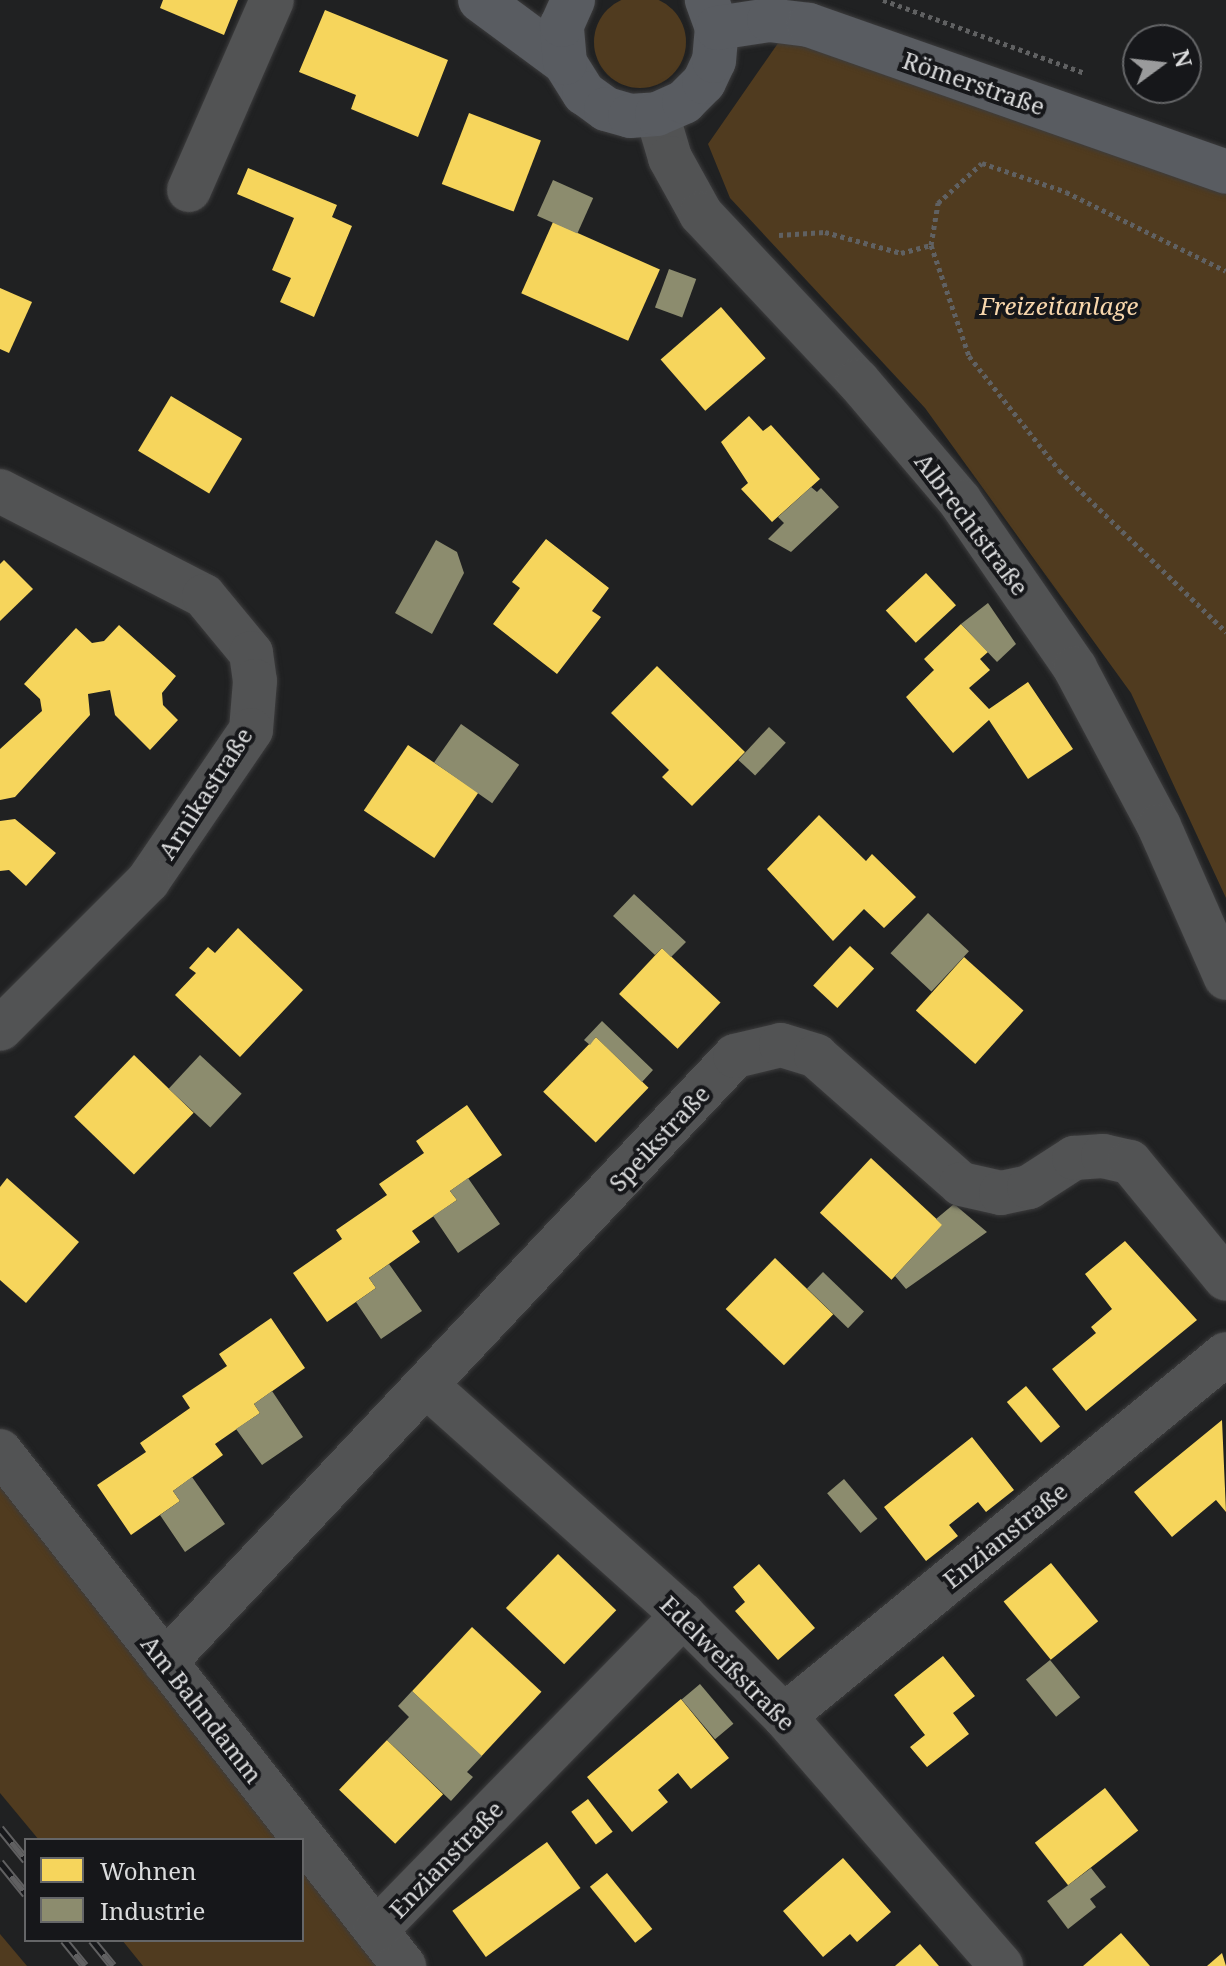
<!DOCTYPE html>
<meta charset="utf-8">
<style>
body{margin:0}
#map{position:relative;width:1226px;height:1966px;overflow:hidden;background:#202122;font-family:"Noto Serif",serif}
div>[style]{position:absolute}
.green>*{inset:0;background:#503b1f}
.round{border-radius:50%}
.homes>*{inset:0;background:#f6d55c;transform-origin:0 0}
.industry>*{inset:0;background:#8c8c6e;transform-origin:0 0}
.path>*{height:5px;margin-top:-2.5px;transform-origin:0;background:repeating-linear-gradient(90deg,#606162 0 4px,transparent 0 8px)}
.roads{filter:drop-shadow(0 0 2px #3c3c3d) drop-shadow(0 0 2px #3c3c3d)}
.minor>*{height:44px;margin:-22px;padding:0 22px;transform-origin:22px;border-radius:22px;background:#525354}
.major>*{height:44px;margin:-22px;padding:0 22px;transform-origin:22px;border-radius:22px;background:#595c61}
.rail>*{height:9px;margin-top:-4.5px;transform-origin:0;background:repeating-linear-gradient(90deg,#16171a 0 18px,#606061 0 36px);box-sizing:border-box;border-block:2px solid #606061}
span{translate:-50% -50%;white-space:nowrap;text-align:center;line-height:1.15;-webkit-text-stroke:8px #16171a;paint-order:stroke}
.street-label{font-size:24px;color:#dbdcdd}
.park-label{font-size:24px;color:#f7d6ac;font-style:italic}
.legend{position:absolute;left:24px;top:1838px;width:280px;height:104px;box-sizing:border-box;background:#16171a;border:2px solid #656668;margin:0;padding:10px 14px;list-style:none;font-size:24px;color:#dbdcdd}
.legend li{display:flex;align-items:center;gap:16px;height:40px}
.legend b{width:40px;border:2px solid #656668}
.north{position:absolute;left:1122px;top:24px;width:80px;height:80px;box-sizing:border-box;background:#16171a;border:2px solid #656668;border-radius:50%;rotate:75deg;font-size:22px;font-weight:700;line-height:32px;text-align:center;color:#dbdcdd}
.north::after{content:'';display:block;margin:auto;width:28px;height:36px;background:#9a9b9c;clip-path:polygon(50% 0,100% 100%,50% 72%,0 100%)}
</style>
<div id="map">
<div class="green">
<div class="round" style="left:594px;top:-4px;width:92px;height:92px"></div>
<div style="clip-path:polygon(783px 36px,1226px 187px,1226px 898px,1131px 693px,925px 408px,730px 198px,708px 144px)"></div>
<div style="clip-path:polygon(0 1466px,289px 1840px,39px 1840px,0 1793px)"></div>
<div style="clip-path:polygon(302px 1857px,386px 1966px,143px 1966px,122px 1940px,302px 1940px)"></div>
<div style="clip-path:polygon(0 1934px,27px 1966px,0 1966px)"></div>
</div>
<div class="homes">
<div style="clip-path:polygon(163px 0,238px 0,224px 35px,160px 8px)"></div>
<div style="clip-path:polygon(325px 10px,448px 60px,418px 137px,351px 109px,356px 95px,299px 72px)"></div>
<div style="left:469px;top:113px;width:77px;height:76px;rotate:21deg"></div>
<div style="clip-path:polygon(248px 168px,337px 205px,332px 217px,352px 226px,314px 317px,280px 302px,291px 278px,272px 270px,294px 218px,237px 194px)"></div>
<div style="left:553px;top:222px;width:117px;height:78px;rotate:24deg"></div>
<div style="clip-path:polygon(0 288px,32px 302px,9px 353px,0 349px)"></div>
<div style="left:721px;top:307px;width:68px;height:80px;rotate:49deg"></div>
<div style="left:171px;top:396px;width:83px;height:64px;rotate:31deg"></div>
<div style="clip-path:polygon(749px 416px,763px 431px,771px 425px,820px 479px,772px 522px,741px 489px,748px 483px,721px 442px)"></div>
<div style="clip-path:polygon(546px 539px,609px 588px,592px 611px,601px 617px,557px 674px,493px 624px,520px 588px,512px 582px)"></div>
<div style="clip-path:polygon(4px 560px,33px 589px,0 621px,0 564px)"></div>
<div style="left:926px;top:573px;width:44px;height:55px;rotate:47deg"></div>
<div style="clip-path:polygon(961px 624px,988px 652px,980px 659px,990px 670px,969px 688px,989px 709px,1028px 682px,1073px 749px,1028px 779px,989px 720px,953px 753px,906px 697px,934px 670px,924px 659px)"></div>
<div style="clip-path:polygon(119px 625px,176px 676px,162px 693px,163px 705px,178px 720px,150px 750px,115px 715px,110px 690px,88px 694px,90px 715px,15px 797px,0 800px,0 749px,42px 711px,40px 699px,24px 684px,76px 628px,92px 643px,104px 641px)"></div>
<div style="clip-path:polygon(657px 666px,745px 752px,692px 806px,662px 777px,669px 770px,611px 713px)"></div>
<div style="left:408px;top:745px;width:85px;height:79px;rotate:34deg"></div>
<div style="clip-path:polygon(819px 815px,866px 861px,872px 854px,916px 897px,884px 928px,864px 909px,833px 941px,767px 869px)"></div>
<div style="clip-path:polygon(15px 819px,56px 853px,26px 886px,9px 870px,0 871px,0 821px)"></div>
<div style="clip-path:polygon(238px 928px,303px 990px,240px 1057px,175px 995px,196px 973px,189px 968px,208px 947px,215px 953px)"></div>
<div style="left:850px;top:946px;width:33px;height:54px;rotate:43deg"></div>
<div style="left:662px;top:948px;width:80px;height:63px;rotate:43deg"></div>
<div style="left:964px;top:957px;width:80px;height:72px;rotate:42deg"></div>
<div style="left:596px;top:1037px;width:73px;height:76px;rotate:44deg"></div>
<div style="left:134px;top:1055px;width:83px;height:86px;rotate:44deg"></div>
<div style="clip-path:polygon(467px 1105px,502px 1155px,450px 1191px,457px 1200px,412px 1231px,420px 1242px,369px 1278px,376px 1288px,327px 1322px,293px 1273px,342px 1239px,336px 1230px,387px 1195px,379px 1184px,424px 1153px,416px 1141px)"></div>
<div style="left:871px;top:1158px;width:98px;height:75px;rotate:43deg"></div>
<div style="clip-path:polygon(7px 1178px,79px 1242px,26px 1303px,0 1280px,0 1187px)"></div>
<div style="clip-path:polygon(1125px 1241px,1197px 1320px,1086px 1411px,1052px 1369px,1096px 1333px,1091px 1327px,1112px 1309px,1085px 1274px)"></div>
<div style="left:775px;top:1258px;width:81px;height:71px;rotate:44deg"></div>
<div style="clip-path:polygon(271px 1318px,305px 1368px,254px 1404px,260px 1413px,215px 1444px,223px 1455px,173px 1491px,180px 1501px,131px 1535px,97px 1485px,146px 1452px,140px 1443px,190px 1408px,182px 1396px,227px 1366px,219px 1354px)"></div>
<div style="left:1026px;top:1386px;width:53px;height:25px;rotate:50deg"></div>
<div style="clip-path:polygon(1222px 1420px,1226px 1512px,1216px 1500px,1172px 1537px,1134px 1492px)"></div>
<div style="clip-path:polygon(972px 1437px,1014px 1490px,986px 1512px,978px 1502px,949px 1525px,958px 1536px,926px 1561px,884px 1507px)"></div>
<div style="left:558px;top:1554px;width:81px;height:75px;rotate:44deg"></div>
<div style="left:1051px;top:1563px;width:75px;height:61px;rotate:51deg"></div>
<div style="clip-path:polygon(759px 1564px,815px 1628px,778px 1660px,735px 1611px,745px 1602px,733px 1587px)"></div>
<div style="left:472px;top:1627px;width:95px;height:88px;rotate:43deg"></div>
<div style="clip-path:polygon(943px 1656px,975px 1696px,953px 1713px,969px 1734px,927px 1767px,910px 1747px,925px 1735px,894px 1695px)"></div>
<div style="clip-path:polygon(681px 1699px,729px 1758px,691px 1789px,678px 1773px,658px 1790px,668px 1802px,632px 1832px,587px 1777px)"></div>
<div style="left:387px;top:1740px;width:78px;height:69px;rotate:44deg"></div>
<div style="left:1105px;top:1788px;width:54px;height:89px;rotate:52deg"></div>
<div style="left:588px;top:1799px;width:41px;height:21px;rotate:53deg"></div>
<div style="left:547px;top:1842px;width:57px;height:117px;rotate:54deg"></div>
<div style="clip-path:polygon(843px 1858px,891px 1912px,857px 1942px,850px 1934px,823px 1957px,783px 1911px)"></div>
<div style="left:607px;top:1873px;width:72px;height:22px;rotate:51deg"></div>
<div style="clip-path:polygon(1121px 1933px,1150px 1966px,1083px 1966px)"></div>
<div style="clip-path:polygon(920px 1944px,939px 1966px,895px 1966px)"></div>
<div style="clip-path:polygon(1222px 1953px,1226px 1966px,1207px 1966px)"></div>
</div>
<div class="industry">
<div style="left:553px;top:180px;width:44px;height:39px;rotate:24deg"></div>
<div style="left:669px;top:269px;width:29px;height:41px;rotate:20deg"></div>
<div style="clip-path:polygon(811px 487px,817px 492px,821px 488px,839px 507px,791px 552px,768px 539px,784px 523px,778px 517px)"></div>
<div style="clip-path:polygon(436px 540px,457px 552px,464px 573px,432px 634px,395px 613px)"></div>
<div style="clip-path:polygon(988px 603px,1016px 644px,997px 662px,961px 624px)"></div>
<div style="left:461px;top:724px;width:71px;height:47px;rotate:35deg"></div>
<div style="left:769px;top:727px;width:23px;height:45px;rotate:43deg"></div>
<div style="clip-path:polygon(634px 894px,686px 942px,671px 957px,662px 948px,655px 955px,613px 916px)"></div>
<div style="left:928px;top:913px;width:56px;height:55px;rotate:43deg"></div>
<div style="clip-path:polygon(602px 1021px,653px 1070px,642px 1082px,596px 1037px,590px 1045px,584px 1040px)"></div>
<div style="left:200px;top:1055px;width:57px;height:46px;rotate:43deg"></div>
<div style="clip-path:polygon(468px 1178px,500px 1224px,458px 1253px,433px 1216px,457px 1200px,450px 1191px)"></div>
<div style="clip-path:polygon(954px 1204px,987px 1232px,906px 1289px,895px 1276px,942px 1225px,936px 1219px)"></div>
<div style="clip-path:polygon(389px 1264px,422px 1311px,381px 1339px,356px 1302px,376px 1288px,369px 1278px)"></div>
<div style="left:823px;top:1272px;width:57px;height:23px;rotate:44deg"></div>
<div style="clip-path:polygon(272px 1391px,303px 1437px,262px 1465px,236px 1429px,260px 1413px,254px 1404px)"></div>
<div style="clip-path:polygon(192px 1477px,225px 1524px,185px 1552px,160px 1515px,180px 1501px,173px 1491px)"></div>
<div style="left:844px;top:1479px;width:52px;height:22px;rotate:50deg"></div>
<div style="left:1050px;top:1660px;width:48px;height:31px;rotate:51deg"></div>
<div style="left:700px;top:1684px;width:52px;height:24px;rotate:50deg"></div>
<div style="clip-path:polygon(412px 1691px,482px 1756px,467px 1772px,473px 1777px,451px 1801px,387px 1740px,409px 1717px,398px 1706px)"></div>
<div style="clip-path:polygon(1091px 1868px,1106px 1887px,1090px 1899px,1096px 1907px,1068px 1929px,1047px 1901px)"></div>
</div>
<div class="path">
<div style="left:883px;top:0;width:215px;rotate:19.9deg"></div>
<div style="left:779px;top:235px;width:46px;rotate:-3.7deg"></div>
<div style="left:825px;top:232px;width:79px;rotate:15.4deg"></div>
<div style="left:901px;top:253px;width:31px;rotate:-15deg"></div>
<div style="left:931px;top:245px;width:117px;rotate:71.1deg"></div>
<div style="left:969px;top:356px;width:145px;rotate:51.7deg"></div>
<div style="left:1059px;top:470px;width:233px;rotate:44.1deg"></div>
<div style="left:931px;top:245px;width:43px;rotate:-80.5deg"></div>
<div style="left:938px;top:203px;width:59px;rotate:-42.3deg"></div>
<div style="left:982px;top:163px;width:89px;rotate:19deg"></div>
<div style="left:1066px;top:192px;width:178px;rotate:26.3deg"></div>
</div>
<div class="roads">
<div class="minor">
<div style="left:657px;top:114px;width:46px;rotate:73.5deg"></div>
<div style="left:670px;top:158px;width:64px;rotate:61deg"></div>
<div style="left:701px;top:214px;width:229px;rotate:46.8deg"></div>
<div style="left:858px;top:381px;width:157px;rotate:49.6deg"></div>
<div style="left:960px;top:501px;width:203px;rotate:55.4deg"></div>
<div style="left:1075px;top:668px;width:179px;rotate:62deg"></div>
<div style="left:1159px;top:826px;width:166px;rotate:66.2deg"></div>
<div style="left:189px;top:190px;width:207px;rotate:-66.4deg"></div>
<div style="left:0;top:491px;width:229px;rotate:27.2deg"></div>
<div style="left:204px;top:596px;width:74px;rotate:50.5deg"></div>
<div style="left:251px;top:653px;width:28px;rotate:82deg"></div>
<div style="left:255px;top:681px;width:49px;rotate:94.7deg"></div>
<div style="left:251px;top:730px;width:183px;rotate:124.3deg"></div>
<div style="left:148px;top:881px;width:209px;rotate:135deg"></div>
<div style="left:428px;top:1387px;width:342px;rotate:41.8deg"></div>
<div style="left:683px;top:1615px;width:143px;rotate:45deg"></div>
<div style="left:784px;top:1716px;width:331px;rotate:49deg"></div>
<div style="left:0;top:1451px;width:655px;rotate:51.89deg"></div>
<div style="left:165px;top:1662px;width:832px;rotate:-46.75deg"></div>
<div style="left:735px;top:1056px;width:47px;rotate:-13.4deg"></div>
<div style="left:781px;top:1045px;width:37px;rotate:17deg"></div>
<div style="left:816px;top:1056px;width:193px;rotate:41.4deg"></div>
<div style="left:961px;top:1184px;width:41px;rotate:12.7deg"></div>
<div style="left:1001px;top:1193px;width:29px;rotate:-12deg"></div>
<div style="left:1029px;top:1187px;width:54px;rotate:-32.8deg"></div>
<div style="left:1074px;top:1158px;width:29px;rotate:-4deg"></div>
<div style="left:1103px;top:1156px;width:28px;rotate:13deg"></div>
<div style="left:1130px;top:1162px;width:151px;rotate:50.6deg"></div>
<div style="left:784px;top:1716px;width:571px;rotate:-39.32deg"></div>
<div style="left:376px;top:1930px;width:440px;rotate:-45.7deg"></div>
</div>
<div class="major">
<div style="left:480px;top:0;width:106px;rotate:36.5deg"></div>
<div style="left:565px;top:63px;width:36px;rotate:58deg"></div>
<div style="left:584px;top:93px;width:27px;rotate:36deg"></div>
<div style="left:606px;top:109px;width:25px;rotate:16deg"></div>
<div style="left:630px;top:116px;width:27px;rotate:-4deg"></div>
<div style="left:657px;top:114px;width:30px;rotate:-24deg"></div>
<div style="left:684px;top:102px;width:28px;rotate:-45deg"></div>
<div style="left:704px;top:82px;width:23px;rotate:-65deg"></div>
<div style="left:714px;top:61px;width:33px;rotate:-85deg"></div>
<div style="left:717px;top:28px;width:30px;rotate:-110deg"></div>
<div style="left:717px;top:28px;width:53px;rotate:-8.7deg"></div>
<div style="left:769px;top:20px;width:40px;rotate:7.1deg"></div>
<div style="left:809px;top:25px;width:442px;rotate:19.4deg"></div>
<div style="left:565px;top:63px;width:38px;rotate:-95deg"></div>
<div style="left:562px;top:25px;width:27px;rotate:-66deg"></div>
</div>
</div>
<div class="rail">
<div style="left:0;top:1828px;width:41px;rotate:50.9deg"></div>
<div style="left:0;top:1862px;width:41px;rotate:50.9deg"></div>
<div style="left:64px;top:1940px;width:33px;rotate:51deg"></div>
<div style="left:92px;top:1940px;width:33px;rotate:51deg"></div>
</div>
<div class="street-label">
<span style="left:974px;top:83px;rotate:19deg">Römerstraße</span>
<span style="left:972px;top:524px;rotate:53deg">Albrechtstraße</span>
<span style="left:205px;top:793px;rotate:-57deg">Arnikastraße</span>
<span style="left:659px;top:1138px;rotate:-47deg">Speikstraße</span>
<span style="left:1005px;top:1535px;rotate:-39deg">Enzianstraße</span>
<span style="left:728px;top:1663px;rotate:45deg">Edelweißstraße</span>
<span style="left:202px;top:1709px;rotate:52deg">Am Bahndamm</span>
<span style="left:446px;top:1859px;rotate:-46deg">Enzianstraße</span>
</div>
<div class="park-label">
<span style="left:1059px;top:306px">Freizeitanlage</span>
</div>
<ul class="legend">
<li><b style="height:22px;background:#f6d55c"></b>Wohnen</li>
<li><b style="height:22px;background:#8c8c6e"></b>Industrie</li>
</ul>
<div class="north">N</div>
</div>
